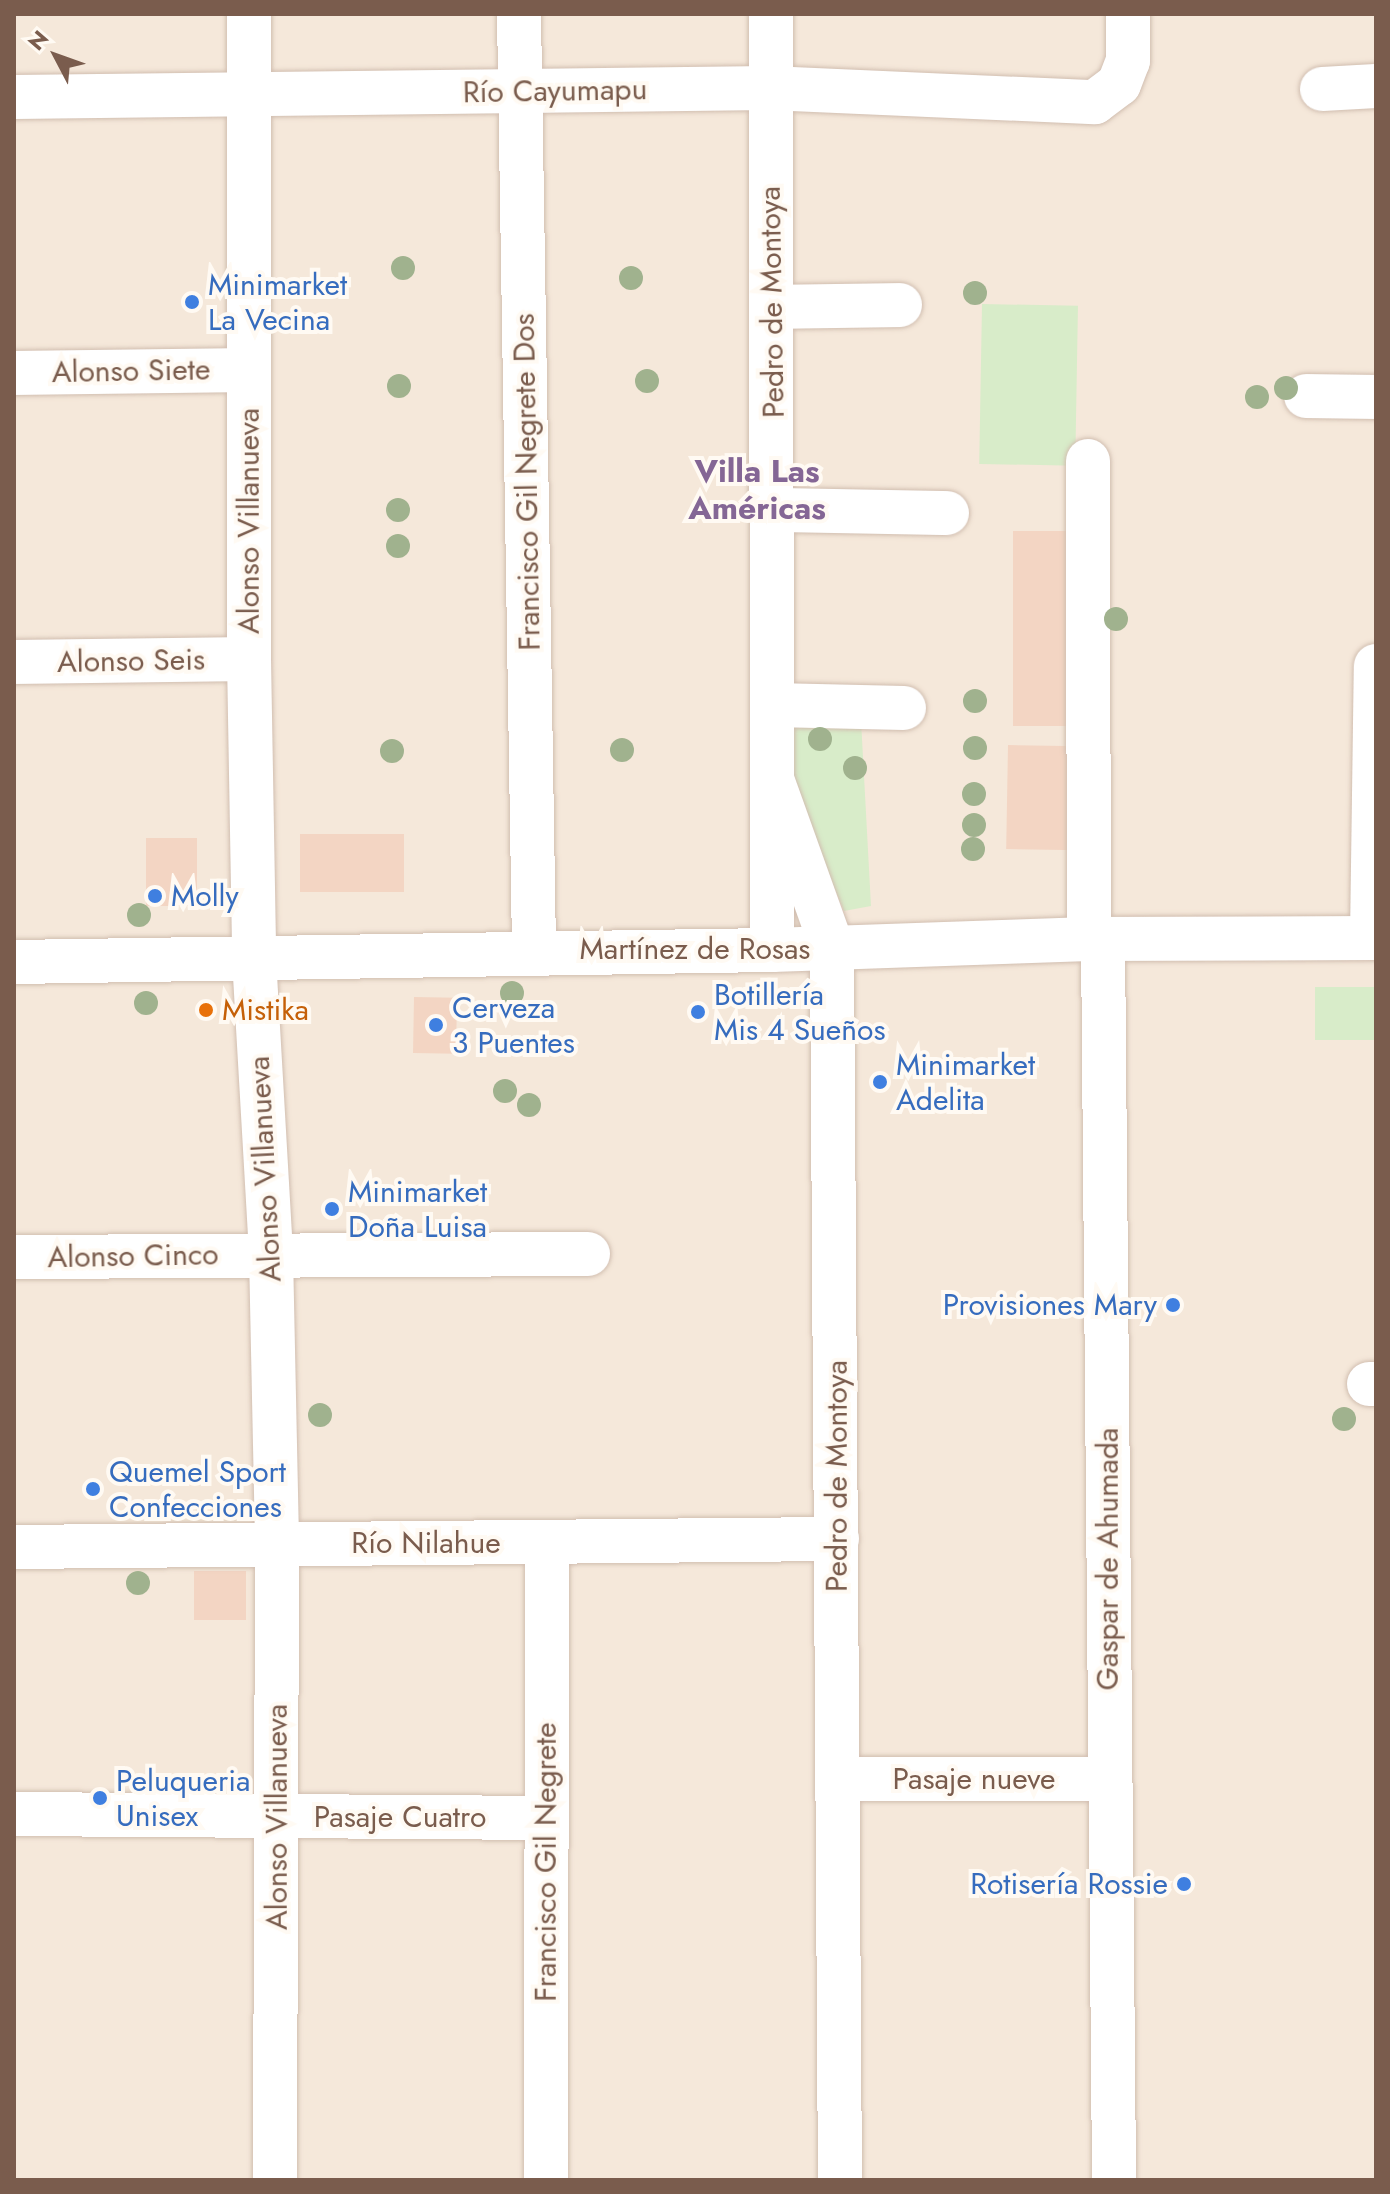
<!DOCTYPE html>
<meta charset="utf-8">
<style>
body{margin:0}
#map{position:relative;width:1390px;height:2194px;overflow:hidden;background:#fdf6ec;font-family:Jost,sans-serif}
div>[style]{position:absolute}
.residential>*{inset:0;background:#f5e8da;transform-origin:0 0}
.green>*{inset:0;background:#d8ecc9;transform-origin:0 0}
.building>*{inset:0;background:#f3d5c3;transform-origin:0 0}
.roads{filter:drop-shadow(0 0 2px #d1beb0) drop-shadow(0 0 2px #d1beb0)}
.minor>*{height:44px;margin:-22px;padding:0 22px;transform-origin:22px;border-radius:22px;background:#fff}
.trees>*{width:24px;height:24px;margin:-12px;border-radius:50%;background:#a0b28e}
.dots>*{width:22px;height:22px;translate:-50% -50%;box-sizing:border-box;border:4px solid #fffaf3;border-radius:50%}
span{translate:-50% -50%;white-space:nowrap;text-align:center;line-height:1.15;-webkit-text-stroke:8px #fffaf3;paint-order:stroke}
.street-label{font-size:30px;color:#7a5c4d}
.shop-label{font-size:30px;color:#366cbe}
.left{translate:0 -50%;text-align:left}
.right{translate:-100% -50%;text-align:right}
.food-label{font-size:30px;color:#c56008}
.neighbourhood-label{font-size:32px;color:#846695;font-weight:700}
.frame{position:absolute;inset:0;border:16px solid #7a5c4d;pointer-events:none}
.north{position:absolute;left:16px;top:16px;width:80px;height:80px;-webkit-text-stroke:6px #fffaf3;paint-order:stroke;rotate:311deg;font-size:22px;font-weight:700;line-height:32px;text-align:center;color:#7a5c4d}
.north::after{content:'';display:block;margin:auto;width:28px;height:36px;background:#7a5c4d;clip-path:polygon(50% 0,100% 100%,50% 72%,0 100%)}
</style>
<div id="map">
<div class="residential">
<div style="left:14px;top:14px;width:1362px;height:2166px"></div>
</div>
<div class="green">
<div style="left:982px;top:304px;width:96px;height:160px;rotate:1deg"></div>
<div style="clip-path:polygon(861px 720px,871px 906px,844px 911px,785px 770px,788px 721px)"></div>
<div style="left:1376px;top:987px;width:53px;height:61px;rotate:90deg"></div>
</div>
<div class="building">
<div style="left:1013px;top:531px;width:71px;height:195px"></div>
<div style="left:1008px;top:745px;width:74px;height:104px;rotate:1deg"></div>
<div style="left:404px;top:834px;width:58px;height:104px;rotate:90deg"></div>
<div style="left:197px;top:838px;width:68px;height:51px;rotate:90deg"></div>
<div style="left:414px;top:997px;width:43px;height:56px;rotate:1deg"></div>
<div style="left:194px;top:1571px;width:52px;height:49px"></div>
</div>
<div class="roads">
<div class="minor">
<div style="left:249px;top:14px;width:645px;rotate:90deg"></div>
<div style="left:249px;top:659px;width:299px;rotate:89deg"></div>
<div style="left:254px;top:958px;width:296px;rotate:86.7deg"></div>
<div style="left:271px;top:1254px;width:289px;rotate:88.8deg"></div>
<div style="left:277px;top:1543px;width:637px;rotate:90.18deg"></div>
<div style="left:519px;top:14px;width:936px;rotate:89.08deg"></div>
<div style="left:771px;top:14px;width:936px;rotate:89.94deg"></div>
<div style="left:1322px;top:89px;width:54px;rotate:-3.2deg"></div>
<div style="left:14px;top:97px;width:755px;rotate:-0.68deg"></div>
<div style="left:769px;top:88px;width:326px;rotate:2.5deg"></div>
<div style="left:1095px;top:102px;width:30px;rotate:-37deg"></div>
<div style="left:1119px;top:84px;width:25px;rotate:-69deg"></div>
<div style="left:1128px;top:61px;width:47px;rotate:-90deg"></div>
<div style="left:772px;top:307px;width:128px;rotate:-0.9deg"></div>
<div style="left:14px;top:373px;width:235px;rotate:-0.7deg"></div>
<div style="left:1306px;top:396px;width:70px;rotate:0.8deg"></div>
<div style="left:1088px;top:461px;width:478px;rotate:89.9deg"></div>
<div style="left:775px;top:510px;width:172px;rotate:1deg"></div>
<div style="left:14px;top:662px;width:235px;rotate:-0.7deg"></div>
<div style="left:774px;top:705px;width:130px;rotate:1.3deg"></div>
<div style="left:773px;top:782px;width:175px;rotate:70.3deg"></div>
<div style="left:832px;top:947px;width:1233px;rotate:89.63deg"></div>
<div style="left:1372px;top:938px;width:272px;rotate:-89.2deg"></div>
<div style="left:1103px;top:939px;width:1241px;rotate:89.49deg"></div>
<div style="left:14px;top:962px;width:758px;rotate:-0.91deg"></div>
<div style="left:772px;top:950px;width:317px;rotate:-2deg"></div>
<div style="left:1089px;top:939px;width:287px;rotate:-0.2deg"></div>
<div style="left:14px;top:1257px;width:574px;rotate:-0.3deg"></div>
<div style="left:1369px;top:1384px;width:7px"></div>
<div style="left:14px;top:1547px;width:823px;rotate:-0.56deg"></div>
<div style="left:838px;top:1779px;width:272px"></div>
<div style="left:14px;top:1814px;width:533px;rotate:0.43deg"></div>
<div style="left:546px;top:2180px;width:637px;rotate:-89.91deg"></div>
</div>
</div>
<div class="trees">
<div style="left:403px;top:268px"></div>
<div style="left:631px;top:278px"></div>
<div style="left:975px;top:293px"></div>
<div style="left:647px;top:381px"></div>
<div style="left:399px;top:386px"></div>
<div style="left:1286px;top:388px"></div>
<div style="left:1257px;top:397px"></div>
<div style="left:398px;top:510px"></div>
<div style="left:398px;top:546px"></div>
<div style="left:1116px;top:619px"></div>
<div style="left:975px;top:701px"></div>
<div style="left:820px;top:739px"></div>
<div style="left:975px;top:748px"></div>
<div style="left:622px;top:750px"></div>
<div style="left:392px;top:751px"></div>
<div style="left:855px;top:768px"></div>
<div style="left:974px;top:794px"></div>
<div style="left:974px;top:825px"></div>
<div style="left:973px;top:849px"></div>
<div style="left:139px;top:915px"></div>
<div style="left:512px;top:993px"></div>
<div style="left:146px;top:1003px"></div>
<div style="left:505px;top:1091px"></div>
<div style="left:529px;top:1105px"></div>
<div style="left:320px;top:1415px"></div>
<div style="left:1344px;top:1419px"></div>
<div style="left:138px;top:1583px"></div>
</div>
<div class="dots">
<div style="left:192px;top:302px;background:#3f7fe0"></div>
<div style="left:155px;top:896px;background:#3f7fe0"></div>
<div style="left:206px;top:1010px;background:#e8710a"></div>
<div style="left:698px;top:1012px;background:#3f7fe0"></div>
<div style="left:436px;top:1025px;background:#3f7fe0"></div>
<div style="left:880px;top:1082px;background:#3f7fe0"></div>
<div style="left:332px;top:1209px;background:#3f7fe0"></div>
<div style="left:1173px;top:1305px;background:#3f7fe0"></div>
<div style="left:93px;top:1489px;background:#3f7fe0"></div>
<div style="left:100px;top:1798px;background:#3f7fe0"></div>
<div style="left:1184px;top:1884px;background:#3f7fe0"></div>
</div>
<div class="street-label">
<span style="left:555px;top:91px;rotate:-1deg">Río Cayumapu</span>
<span style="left:772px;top:302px;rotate:-91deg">Pedro de Montoya</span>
<span style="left:131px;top:371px;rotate:-1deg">Alonso Siete</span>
<span style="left:527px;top:482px;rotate:-91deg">Francisco Gil Negrete Dos</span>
<span style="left:249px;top:521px;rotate:-90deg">Alonso Villanueva</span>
<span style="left:131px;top:661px;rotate:-1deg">Alonso Seis</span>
<span style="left:695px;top:949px">Martínez de Rosas</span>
<span style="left:265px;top:1169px;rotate:-93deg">Alonso Villanueva</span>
<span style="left:133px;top:1256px;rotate:-1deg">Alonso Cinco</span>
<span style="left:837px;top:1476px;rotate:-90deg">Pedro de Montoya</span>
<span style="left:426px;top:1543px">Río Nilahue</span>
<span style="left:1108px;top:1559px;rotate:-90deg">Gaspar de Ahumada</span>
<span style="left:974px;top:1779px">Pasaje nueve</span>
<span style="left:277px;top:1817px;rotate:-90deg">Alonso Villanueva</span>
<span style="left:400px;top:1817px">Pasaje Cuatro</span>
<span style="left:546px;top:1862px;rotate:-90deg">Francisco Gil Negrete</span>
</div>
<div class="shop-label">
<span class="left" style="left:208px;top:302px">Minimarket<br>La Vecina</span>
<span class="left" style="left:171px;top:896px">Molly</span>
<span class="left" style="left:714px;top:1012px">Botillería<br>Mis 4 Sueños</span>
<span class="left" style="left:452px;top:1025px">Cerveza<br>3 Puentes</span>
<span class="left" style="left:896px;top:1082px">Minimarket<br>Adelita</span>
<span class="left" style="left:348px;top:1209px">Minimarket<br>Doña Luisa</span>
<span class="right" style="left:1157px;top:1305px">Provisiones Mary</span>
<span class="left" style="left:109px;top:1489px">Quemel Sport<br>Confecciones</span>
<span class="left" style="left:116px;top:1798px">Peluqueria<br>Unisex</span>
<span class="right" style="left:1168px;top:1884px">Rotisería Rossie</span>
</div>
<div class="food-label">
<span class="left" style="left:222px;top:1010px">Mistika</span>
</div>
<div class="neighbourhood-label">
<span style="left:757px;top:490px">Villa Las<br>Américas</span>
</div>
<div class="frame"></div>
<div class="north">N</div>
</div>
